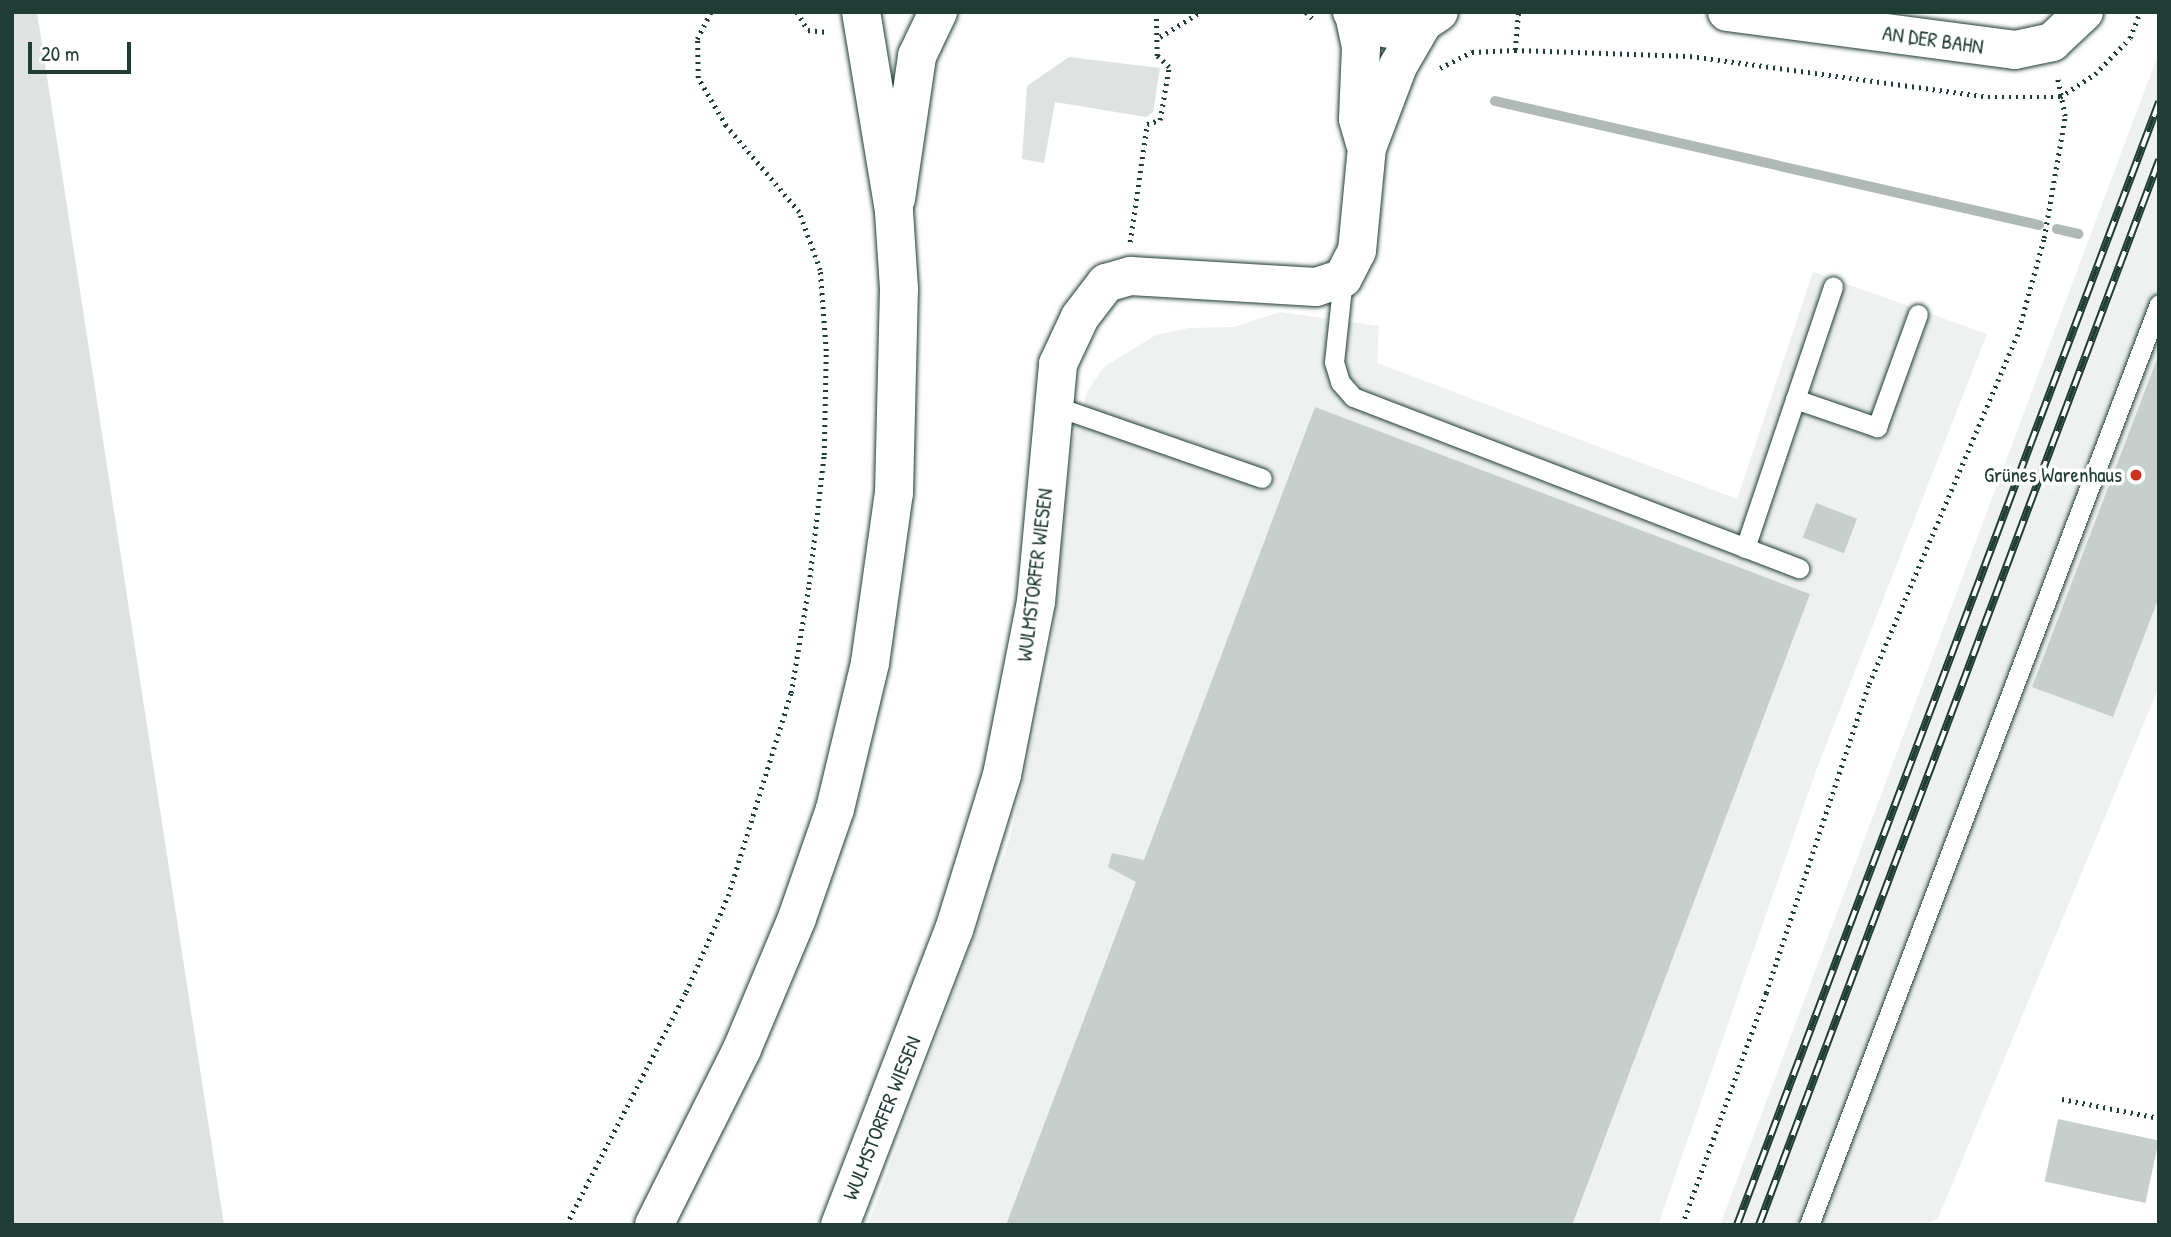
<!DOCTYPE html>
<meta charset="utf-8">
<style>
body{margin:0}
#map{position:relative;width:2171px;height:1237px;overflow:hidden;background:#fff;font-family:"Patrick Hand",sans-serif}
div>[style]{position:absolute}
.built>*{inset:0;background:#eef1f0}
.green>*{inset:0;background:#dee3e2}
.stream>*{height:10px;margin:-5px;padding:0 5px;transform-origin:5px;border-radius:5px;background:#afbab7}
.building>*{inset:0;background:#c7cfcc;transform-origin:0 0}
.path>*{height:4.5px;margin-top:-2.25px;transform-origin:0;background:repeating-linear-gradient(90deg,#1f3d34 0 2px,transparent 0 7px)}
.roads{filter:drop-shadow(0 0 2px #1f3d34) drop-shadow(0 0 2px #1f3d34)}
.lane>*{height:19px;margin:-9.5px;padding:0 9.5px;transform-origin:9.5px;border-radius:9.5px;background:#fff}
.street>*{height:38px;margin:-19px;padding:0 19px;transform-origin:19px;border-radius:19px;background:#fff}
.secondary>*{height:38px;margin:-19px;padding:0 19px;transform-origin:19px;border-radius:19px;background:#fff}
.primary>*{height:38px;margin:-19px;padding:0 19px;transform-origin:19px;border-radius:19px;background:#fff}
.rail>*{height:8px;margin-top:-4px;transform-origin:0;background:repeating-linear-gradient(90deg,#fff 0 16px,#1f3d34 0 32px);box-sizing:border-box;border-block:2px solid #1f3d34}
.dots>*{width:19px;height:19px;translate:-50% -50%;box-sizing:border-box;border:4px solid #fff;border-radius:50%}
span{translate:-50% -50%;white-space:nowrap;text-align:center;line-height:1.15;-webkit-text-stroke:7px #fff;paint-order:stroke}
.street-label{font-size:21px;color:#1f3d34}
.poi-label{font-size:21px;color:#1f3d34}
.right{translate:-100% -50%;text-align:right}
.frame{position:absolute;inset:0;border:14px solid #1f3d34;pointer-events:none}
.scale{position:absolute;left:28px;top:42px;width:103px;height:32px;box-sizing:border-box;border:4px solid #1f3d34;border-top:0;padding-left:9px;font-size:21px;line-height:24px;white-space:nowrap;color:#1f3d34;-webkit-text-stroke:5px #fff;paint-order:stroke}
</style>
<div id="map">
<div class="built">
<div style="clip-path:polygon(2159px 52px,2159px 687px,1938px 1218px,1925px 1225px,1720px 1225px)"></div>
<div style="clip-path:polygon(1813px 272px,1987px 334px,1817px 768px,1658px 1225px,868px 1225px,1010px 838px,1050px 660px,1072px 443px,1088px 390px,1104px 367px,1156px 335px,1189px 328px,1234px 327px,1280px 312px,1379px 326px,1377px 363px,1737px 499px)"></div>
</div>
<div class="green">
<div style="clip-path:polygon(12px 12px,37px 12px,224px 1225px,12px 1225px)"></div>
<div style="clip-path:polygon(1069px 57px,1160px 68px,1153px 112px,1146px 117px,1055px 102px,1044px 163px,1022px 159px,1027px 86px)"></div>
</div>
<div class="stream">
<div style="left:1495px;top:101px;width:558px;rotate:12.84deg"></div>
<div style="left:2057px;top:229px;width:22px;rotate:13deg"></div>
</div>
<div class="building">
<div style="clip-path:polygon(2159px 354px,2159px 597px,2113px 717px,2032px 687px)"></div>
<div style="clip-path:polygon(1315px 407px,1810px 594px,1572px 1225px,1006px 1225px,1136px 882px,1108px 867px,1112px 853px,1144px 860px)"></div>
<div style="left:1816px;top:503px;width:44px;height:37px;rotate:21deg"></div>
<div style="left:2058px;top:1119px;width:103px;height:64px;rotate:12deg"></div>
</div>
<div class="path">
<div style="left:797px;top:12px;width:21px;rotate:59deg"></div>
<div style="left:808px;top:30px;width:19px;rotate:6deg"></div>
<div style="left:1306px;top:12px;width:13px;rotate:45deg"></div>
<div style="left:1160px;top:37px;width:47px;rotate:-32deg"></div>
<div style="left:1515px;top:50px;width:175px;rotate:2deg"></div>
<div style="left:1690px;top:56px;width:301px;rotate:7.8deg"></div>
<div style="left:1988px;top:97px;width:72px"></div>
<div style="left:2060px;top:97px;width:42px;rotate:-33.3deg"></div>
<div style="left:2095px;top:74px;width:50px;rotate:-45.8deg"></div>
<div style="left:2130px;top:38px;width:28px;rotate:-69deg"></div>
<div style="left:1440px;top:68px;width:36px;rotate:-27deg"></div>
<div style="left:1472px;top:52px;width:43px;rotate:-2.7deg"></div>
<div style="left:1515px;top:50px;width:38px;rotate:-85deg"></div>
<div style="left:1130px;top:242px;width:119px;rotate:-81.8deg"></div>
<div style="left:1147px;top:124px;width:14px;rotate:-17deg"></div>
<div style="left:1160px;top:120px;width:54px;rotate:-80.4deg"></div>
<div style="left:1169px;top:67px;width:16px;rotate:-137deg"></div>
<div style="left:1157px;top:56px;width:44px;rotate:-91.3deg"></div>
<div style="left:2062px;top:1099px;width:99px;rotate:11.1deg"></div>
<div style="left:566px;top:1225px;width:262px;rotate:-62.8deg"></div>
<div style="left:686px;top:992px;width:105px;rotate:-66.4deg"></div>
<div style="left:728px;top:896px;width:213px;rotate:-72.8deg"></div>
<div style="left:791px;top:693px;width:110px;rotate:-80.6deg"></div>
<div style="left:809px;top:584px;width:130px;rotate:-83.4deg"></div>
<div style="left:824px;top:455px;width:104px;rotate:-88.9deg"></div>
<div style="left:826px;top:351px;width:81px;rotate:-94.2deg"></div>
<div style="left:820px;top:270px;width:62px;rotate:-109.9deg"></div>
<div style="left:799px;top:212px;width:113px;rotate:-130.3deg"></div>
<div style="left:726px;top:126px;width:56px;rotate:-120.3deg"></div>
<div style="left:698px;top:78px;width:39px;rotate:-91deg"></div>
<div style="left:697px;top:39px;width:30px;rotate:-63deg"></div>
<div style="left:1682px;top:1225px;width:247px;rotate:-70.1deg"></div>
<div style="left:1766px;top:993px;width:326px;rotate:-71.6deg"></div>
<div style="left:1869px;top:684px;width:378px;rotate:-67deg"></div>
<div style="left:2017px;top:336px;width:102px;rotate:-74.6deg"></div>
<div style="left:2044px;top:238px;width:124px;rotate:-80.2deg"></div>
<div style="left:2065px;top:116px;width:41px;rotate:-101.3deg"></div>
</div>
<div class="roads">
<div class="lane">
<div style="left:1343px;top:278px;width:84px;rotate:96.1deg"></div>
<div style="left:1334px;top:362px;width:21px;rotate:73deg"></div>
<div style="left:1340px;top:382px;width:20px;rotate:49deg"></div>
<div style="left:1353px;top:397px;width:478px;rotate:21deg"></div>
<div style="left:1795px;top:399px;width:87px;rotate:18.9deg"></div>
<div style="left:1877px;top:427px;width:120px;rotate:-70.1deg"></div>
<div style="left:1052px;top:405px;width:222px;rotate:19.2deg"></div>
<div style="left:1745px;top:548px;width:276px;rotate:-71.4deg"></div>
<div style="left:1809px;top:1225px;width:985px;rotate:-69.19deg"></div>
</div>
<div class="street">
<div style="left:1727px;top:12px;width:290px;rotate:7.5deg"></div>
<div style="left:2015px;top:50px;width:38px;rotate:-12deg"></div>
<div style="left:2052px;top:42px;width:44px;rotate:-43.2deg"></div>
<div style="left:1354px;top:14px;width:34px;rotate:78deg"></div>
<div style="left:1361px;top:47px;width:72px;rotate:92.4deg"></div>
<div style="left:1358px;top:119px;width:25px;rotate:74deg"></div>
<div style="left:840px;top:1225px;width:316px;rotate:-68.9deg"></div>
<div style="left:954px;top:930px;width:162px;rotate:-72.8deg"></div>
<div style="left:1002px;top:775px;width:176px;rotate:-78.9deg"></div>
<div style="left:1036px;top:602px;width:239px;rotate:-84.7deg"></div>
<div style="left:1058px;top:364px;width:52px;rotate:-64.9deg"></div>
<div style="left:1080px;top:317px;width:43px;rotate:-52.6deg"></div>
<div style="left:1106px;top:283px;width:26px;rotate:-16deg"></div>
<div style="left:1131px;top:276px;width:185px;rotate:3.4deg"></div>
<div style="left:1316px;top:287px;width:28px;rotate:-18deg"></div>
<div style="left:1343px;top:278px;width:30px;rotate:-63deg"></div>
<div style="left:1357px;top:251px;width:103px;rotate:-84.5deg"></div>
<div style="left:1367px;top:148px;width:88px;rotate:-69.3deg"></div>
<div style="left:1398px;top:66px;width:50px;rotate:-59.8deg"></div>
</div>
<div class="secondary">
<div style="left:1352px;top:12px;width:25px;rotate:34deg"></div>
<div style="left:1373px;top:26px;width:23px;rotate:10deg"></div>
<div style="left:1396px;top:30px;width:22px;rotate:-10deg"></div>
<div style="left:1418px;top:26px;width:25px;rotate:-34deg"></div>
<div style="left:896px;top:199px;width:145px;rotate:-81.6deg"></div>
<div style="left:917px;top:56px;width:49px;rotate:-64.5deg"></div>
</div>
<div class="primary">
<div style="left:654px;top:1225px;width:197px;rotate:-63.4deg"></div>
<div style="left:742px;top:1049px;width:142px;rotate:-67.2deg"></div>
<div style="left:797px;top:918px;width:115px;rotate:-70.8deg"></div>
<div style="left:835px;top:809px;width:150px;rotate:-76.5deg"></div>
<div style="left:870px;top:663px;width:172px;rotate:-82deg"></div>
<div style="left:894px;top:493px;width:204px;rotate:-88.6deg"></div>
<div style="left:899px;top:289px;width:78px;rotate:-93.7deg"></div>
<div style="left:894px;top:211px;width:202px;rotate:-99.4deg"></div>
</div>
</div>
<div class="rail">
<div style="left:1737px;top:1225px;width:1200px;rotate:-69.4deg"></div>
<div style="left:1759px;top:1225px;width:1138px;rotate:-69.41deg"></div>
</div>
<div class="dots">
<div style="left:2136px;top:475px;background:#c8321e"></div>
</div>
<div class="street-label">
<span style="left:1933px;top:40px;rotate:8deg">AN DER BAHN</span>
<span style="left:1035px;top:575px;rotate:-83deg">WULMSTORFER WIESEN</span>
<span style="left:882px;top:1118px;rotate:-68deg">WULMSTORFER WIESEN</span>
</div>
<div class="poi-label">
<span class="right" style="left:2122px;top:475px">Grünes Warenhaus</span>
</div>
<div class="frame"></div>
<div class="scale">20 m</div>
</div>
